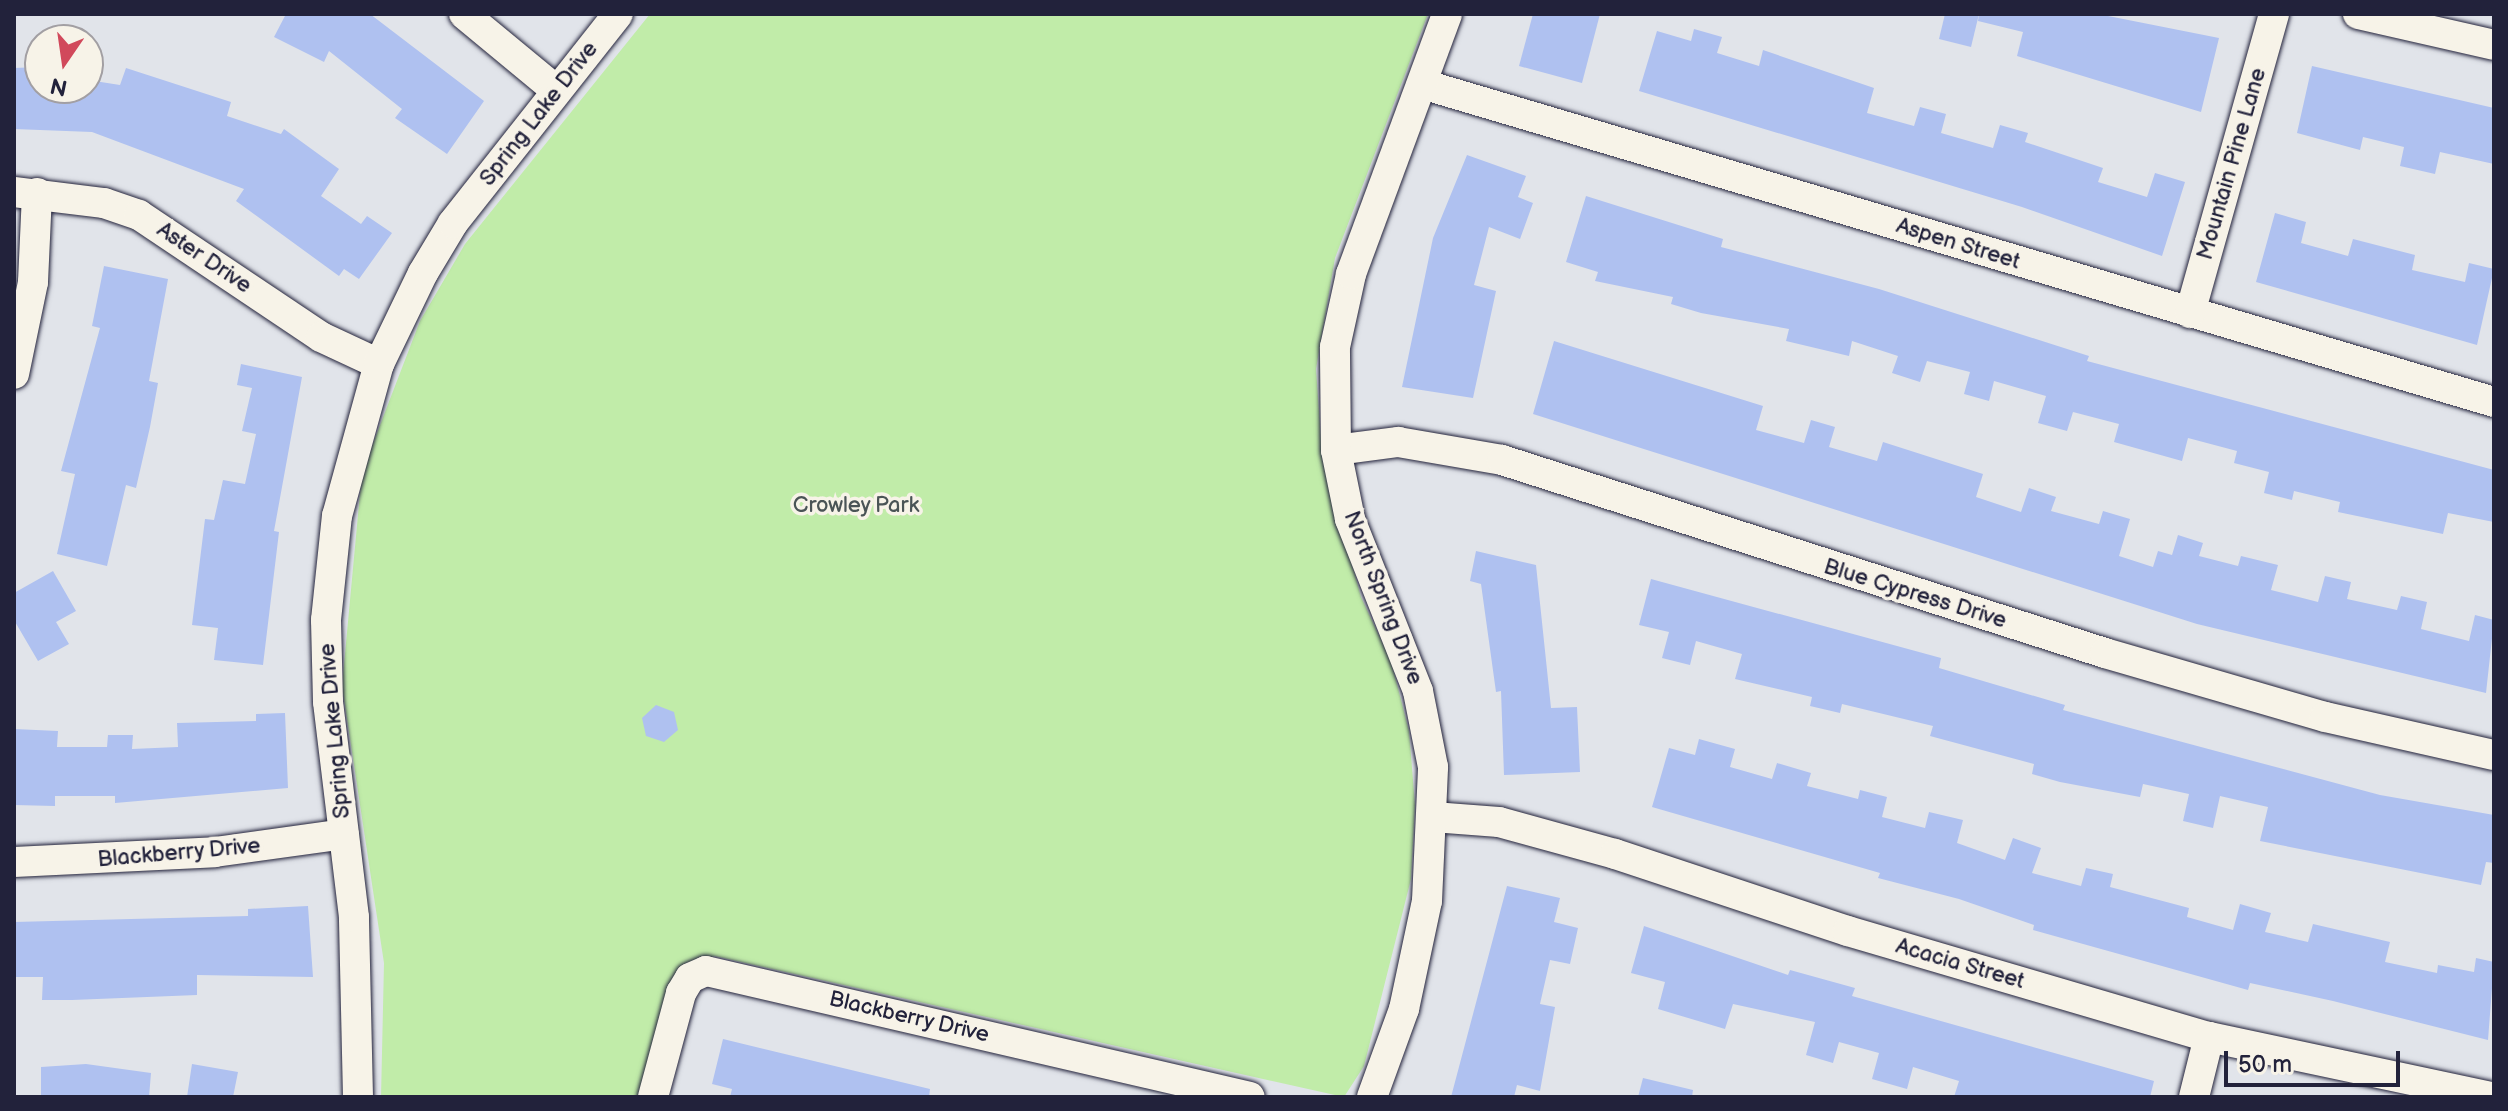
<!DOCTYPE html>
<style>
body{margin:0}
#map{position:relative;width:2508px;height:1111px;overflow:hidden;background:#e1e4ea;font-family:"Balsamiq Sans",sans-serif}
div>[style]{position:absolute}
.green>*{inset:0;background:#c1eca9}
.building>*{inset:0;background:#afc1f0}
.roads{filter:drop-shadow(0 0 2px #22223b) drop-shadow(0 0 2px #22223b)}
.minor>*{height:30px;margin:-15px;padding:0 15px;transform-origin:15px;border-radius:15px;background:#f7f3e8}
span{translate:-50% -50%;white-space:nowrap;text-align:center;line-height:1.15;-webkit-text-stroke:7px #f7f3e8;paint-order:stroke}
.street-label{font-size:22px;color:#22223b}
.park-label{font-size:22px;color:#4a5456}
.frame{position:absolute;inset:0;border:16px solid #22223b;pointer-events:none}
.north{position:absolute;left:24px;top:24px;width:80px;height:80px;box-sizing:border-box;background:#f7f3e8;border:2px solid #a29fa3;border-radius:50%;rotate:193deg;font-size:22px;font-weight:700;line-height:32px;text-align:center;color:#22223b}
.north::after{content:'';display:block;margin:auto;width:28px;height:36px;background:#d1495b;clip-path:polygon(50% 0,100% 100%,50% 72%,0 100%)}
.scale{position:absolute;left:2224px;top:1051px;width:176px;height:36px;box-sizing:border-box;border:4px solid #22223b;border-top:0;padding-left:10px;font-size:24px;line-height:28px;white-space:nowrap;color:#22223b;-webkit-text-stroke:6px #f7f3e8;paint-order:stroke}
</style>
<div id="map">
<div class="green">
<div style="clip-path:polygon(650px 14px,1428px 14px,1335px 258px,1316px 369px,1322px 452px,1361px 597px,1391px 661px,1409px 731px,1415px 805px,1411px 879px,1364px 1066px,1344px 1097px,714px 956px,669px 996px,641px 1097px,381px 1097px,384px 963px,342px 686px,362px 472px,420px 321px,465px 244px)"></div>
</div>
<div class="building">
<div style="clip-path:polygon(286px 14px,370px 14px,484px 101px,447px 154px,395px 118px,402px 109px,329px 51px,324px 62px,274px 37px)"></div>
<div style="clip-path:polygon(1533px 14px,1600px 14px,1582px 83px,1519px 66px)"></div>
<div style="clip-path:polygon(1945px 14px,1979px 14px,1971px 47px,1939px 39px)"></div>
<div style="clip-path:polygon(1979px 14px,2098px 14px,2219px 38px,2201px 112px,2017px 56px,2023px 32px,1978px 21px)"></div>
<div style="clip-path:polygon(1694px 29px,1722px 37px,1717px 53px,1759px 66px,1763px 50px,1874px 88px,1867px 113px,1914px 126px,1920px 107px,1946px 114px,1941px 133px,1993px 148px,2000px 125px,2028px 133px,2025px 142px,2103px 168px,2098px 182px,2147px 197px,2155px 173px,2185px 182px,2162px 256px,2022px 207px,1639px 91px,1657px 31px,1691px 41px)"></div>
<div style="clip-path:polygon(2312px 66px,2494px 108px,2494px 164px,2440px 152px,2435px 174px,2400px 166px,2404px 147px,2363px 137px,2360px 150px,2297px 133px)"></div>
<div style="clip-path:polygon(40px 67px,40px 88px,88px 88px,88px 80px,120px 85px,126px 68px,231px 102px,227px 116px,281px 134px,284px 129px,339px 169px,321px 196px,361px 224px,367px 216px,392px 233px,359px 279px,344px 269px,339px 276px,236px 201px,244px 189px,92px 132px,14px 129px,14px 68px)"></div>
<div style="clip-path:polygon(1467px 155px,1526px 176px,1518px 197px,1533px 203px,1520px 239px,1489px 227px,1474px 285px,1496px 291px,1473px 398px,1402px 387px,1433px 238px)"></div>
<div style="clip-path:polygon(1586px 196px,1723px 239px,1721px 247px,1879px 289px,2089px 356px,2087px 361px,2494px 470px,2494px 522px,2448px 513px,2443px 534px,2338px 512px,2340px 502px,2294px 491px,2292px 500px,2264px 493px,2269px 472px,2234px 463px,2237px 451px,2188px 438px,2182px 461px,2114px 442px,2119px 424px,2073px 412px,2067px 431px,2038px 423px,2046px 396px,1994px 381px,1989px 401px,1964px 394px,1970px 372px,1927px 361px,1920px 382px,1892px 373px,1898px 356px,1852px 341px,1849px 356px,1786px 341px,1789px 329px,1701px 313px,1671px 304px,1673px 297px,1595px 281px,1598px 272px,1566px 262px)"></div>
<div style="clip-path:polygon(2275px 213px,2306px 222px,2301px 243px,2348px 256px,2353px 239px,2415px 255px,2412px 270px,2465px 282px,2469px 263px,2494px 269px,2477px 345px,2256px 282px)"></div>
<div style="clip-path:polygon(104px 266px,168px 279px,149px 381px,158px 383px,150px 427px,136px 488px,126px 485px,107px 566px,57px 554px,75px 474px,61px 471px,100px 328px,92px 326px)"></div>
<div style="clip-path:polygon(1554px 341px,1763px 406px,1756px 430px,1804px 443px,1811px 420px,1835px 427px,1829px 447px,1877px 461px,1883px 442px,1983px 474px,1976px 497px,2021px 512px,2029px 488px,2056px 497px,2051px 511px,2099px 524px,2103px 511px,2130px 519px,2119px 556px,2153px 567px,2158px 551px,2172px 555px,2178px 535px,2203px 543px,2199px 556px,2238px 566px,2241px 556px,2278px 565px,2271px 590px,2318px 602px,2325px 576px,2351px 582px,2347px 599px,2397px 610px,2401px 596px,2427px 602px,2421px 629px,2469px 641px,2475px 615px,2494px 620px,2486px 693px,2197px 624px,1533px 414px)"></div>
<div style="clip-path:polygon(241px 364px,302px 377px,274px 531px,279px 532px,263px 665px,214px 660px,218px 628px,192px 625px,205px 519px,214px 520px,223px 480px,245px 484px,256px 434px,242px 431px,252px 388px,237px 385px)"></div>
<div style="clip-path:polygon(1476px 551px,1536px 565px,1551px 708px,1577px 707px,1580px 772px,1504px 775px,1501px 691px,1496px 692px,1481px 584px,1470px 581px)"></div>
<div style="clip-path:polygon(53px 571px,76px 611px,56px 622px,69px 644px,38px 661px,14px 620px,14px 593px)"></div>
<div style="clip-path:polygon(1651px 579px,1941px 658px,1939px 668px,2065px 705px,2063px 710px,2380px 795px,2494px 815px,2494px 863px,2486px 862px,2481px 885px,2260px 841px,2268px 807px,2220px 796px,2213px 828px,2183px 821px,2189px 794px,2143px 784px,2140px 797px,2060px 782px,2032px 774px,2034px 764px,1930px 736px,1933px 726px,1842px 704px,1840px 713px,1810px 706px,1812px 697px,1735px 679px,1742px 654px,1696px 641px,1690px 665px,1662px 658px,1669px 632px,1639px 625px)"></div>
<div style="clip-path:polygon(656px 705px,674px 712px,678px 730px,664px 742px,646px 736px,642px 718px)"></div>
<div style="clip-path:polygon(285px 713px,288px 788px,115px 803px,115px 796px,55px 796px,55px 806px,14px 805px,14px 729px,58px 731px,57px 747px,107px 747px,108px 735px,133px 735px,132px 749px,178px 747px,177px 723px,256px 721px,256px 714px)"></div>
<div style="clip-path:polygon(1699px 739px,1735px 749px,1730px 767px,1772px 779px,1777px 763px,1811px 773px,1807px 786px,1858px 799px,1860px 790px,1887px 797px,1882px 817px,1925px 828px,1929px 812px,1963px 820px,1957px 843px,2005px 860px,2013px 838px,2041px 848px,2032px 873px,2081px 886px,2086px 868px,2113px 874px,2110px 887px,2189px 908px,2187px 917px,2233px 930px,2240px 904px,2271px 913px,2265px 932px,2308px 942px,2313px 924px,2390px 942px,2385px 962px,2437px 973px,2438px 965px,2474px 972px,2476px 958px,2494px 962px,2488px 1040px,2333px 1001px,2250px 983px,2248px 990px,2033px 930px,2034px 925px,1959px 899px,1878px 878px,1880px 873px,1652px 807px,1669px 748px,1695px 755px)"></div>
<div style="clip-path:polygon(1507px 886px,1560px 898px,1554px 922px,1578px 928px,1570px 964px,1550px 960px,1540px 1004px,1555px 1007px,1540px 1091px,1517px 1085px,1514px 1097px,1451px 1097px)"></div>
<div style="clip-path:polygon(308px 906px,313px 977px,197px 975px,197px 995px,72px 1000px,42px 1000px,43px 977px,14px 977px,14px 922px,248px 916px,248px 909px)"></div>
<div style="clip-path:polygon(1644px 926px,1788px 975px,1790px 970px,1855px 988px,1852px 996px,2154px 1081px,2150px 1097px,1954px 1097px,1959px 1081px,1913px 1067px,1907px 1089px,1872px 1079px,1879px 1053px,1839px 1042px,1833px 1063px,1806px 1055px,1815px 1022px,1733px 1004px,1725px 1029px,1658px 1009px,1665px 982px,1631px 973px)"></div>
<div style="clip-path:polygon(723px 1039px,930px 1089px,929px 1097px,730px 1097px,732px 1089px,712px 1084px)"></div>
<div style="clip-path:polygon(86px 1064px,151px 1073px,149px 1097px,41px 1097px,41px 1067px)"></div>
<div style="clip-path:polygon(192px 1064px,238px 1072px,233px 1097px,187px 1097px)"></div>
<div style="clip-path:polygon(1643px 1078px,1693px 1090px,1692px 1097px,1638px 1097px)"></div>
</div>
<div class="roads">
<div class="minor">
<div style="left:464px;top:14px;width:119px;rotate:39.6deg"></div>
<div style="left:2358px;top:14px;width:139px;rotate:12.8deg"></div>
<div style="left:1422px;top:84px;width:1118px;rotate:16.52deg"></div>
<div style="left:14px;top:192px;width:91px;rotate:7deg"></div>
<div style="left:104px;top:203px;width:37px;rotate:19deg"></div>
<div style="left:139px;top:215px;width:219px;rotate:33.8deg"></div>
<div style="left:321px;top:337px;width:64px;rotate:25deg"></div>
<div style="left:2190px;top:313px;width:311px;rotate:-74.3deg"></div>
<div style="left:14px;top:374px;width:94px;rotate:-78.3deg"></div>
<div style="left:33px;top:282px;width:89px;rotate:-87.4deg"></div>
<div style="left:1336px;top:450px;width:63px;rotate:-7.4deg"></div>
<div style="left:1398px;top:442px;width:106px;rotate:9.8deg"></div>
<div style="left:1502px;top:460px;width:633px;rotate:17.75deg"></div>
<div style="left:2105px;top:653px;width:229px;rotate:16.2deg"></div>
<div style="left:2325px;top:717px;width:173px;rotate:12.7deg"></div>
<div style="left:1433px;top:817px;width:66px;rotate:4.3deg"></div>
<div style="left:1499px;top:822px;width:120px;rotate:15.4deg"></div>
<div style="left:1615px;top:854px;width:245px;rotate:18.3deg"></div>
<div style="left:1848px;top:931px;width:376px;rotate:16.4deg"></div>
<div style="left:2209px;top:1037px;width:288px;rotate:12deg"></div>
<div style="left:14px;top:862px;width:201px;rotate:-2.8deg"></div>
<div style="left:215px;top:852px;width:130px;rotate:-7.9deg"></div>
<div style="left:358px;top:1097px;width:180px;rotate:-91.3deg"></div>
<div style="left:354px;top:917px;width:217px;rotate:-96.9deg"></div>
<div style="left:328px;top:702px;width:82px;rotate:-91.4deg"></div>
<div style="left:326px;top:620px;width:105px;rotate:-84deg"></div>
<div style="left:337px;top:516px;width:158px;rotate:-74.6deg"></div>
<div style="left:379px;top:364px;width:101px;rotate:-64.2deg"></div>
<div style="left:423px;top:273px;width:58px;rotate:-59deg"></div>
<div style="left:453px;top:223px;width:266px;rotate:-51.7deg"></div>
<div style="left:653px;top:1097px;width:108px;rotate:-74.9deg"></div>
<div style="left:681px;top:993px;width:17px;rotate:-59deg"></div>
<div style="left:690px;top:978px;width:17px;rotate:-24deg"></div>
<div style="left:706px;top:971px;width:558px;rotate:13.04deg"></div>
<div style="left:1372px;top:1097px;width:94px;rotate:-70deg"></div>
<div style="left:1404px;top:1009px;width:110px;rotate:-78deg"></div>
<div style="left:1427px;top:901px;width:134px;rotate:-87.4deg"></div>
<div style="left:1433px;top:767px;width:77px;rotate:-101.2deg"></div>
<div style="left:1418px;top:691px;width:185px;rotate:-111.6deg"></div>
<div style="left:1350px;top:519px;width:70px;rotate:-101.5deg"></div>
<div style="left:1336px;top:450px;width:103px;rotate:-90.6deg"></div>
<div style="left:1335px;top:347px;width:75px;rotate:-77.6deg"></div>
<div style="left:1351px;top:274px;width:277px;rotate:-69.7deg"></div>
<div style="left:2194px;top:1097px;width:62px;rotate:-76deg"></div>
</div>
</div>
<div class="street-label">
<span style="left:539px;top:114px;rotate:-52deg">Spring Lake Drive</span>
<span style="left:2232px;top:164px;rotate:-74deg">Mountain Pine Lane</span>
<span style="left:1958px;top:244px;rotate:17deg">Aspen Street</span>
<span style="left:204px;top:258px;rotate:34deg">Aster Drive</span>
<span style="left:1915px;top:594px;rotate:17deg">Blue Cypress Drive</span>
<span style="left:1383px;top:598px;rotate:69deg">North Spring Drive</span>
<span style="left:335px;top:731px;rotate:-95deg">Spring Lake Drive</span>
<span style="left:179px;top:853px;rotate:-5deg">Blackberry Drive</span>
<span style="left:1960px;top:964px;rotate:16deg">Acacia Street</span>
<span style="left:909px;top:1017px;rotate:13deg">Blackberry Drive</span>
</div>
<div class="park-label">
<span style="left:856px;top:506px">Crowley Park</span>
</div>
<div class="frame"></div>
<div class="north">N</div>
<div class="scale">50 m</div>
</div>
